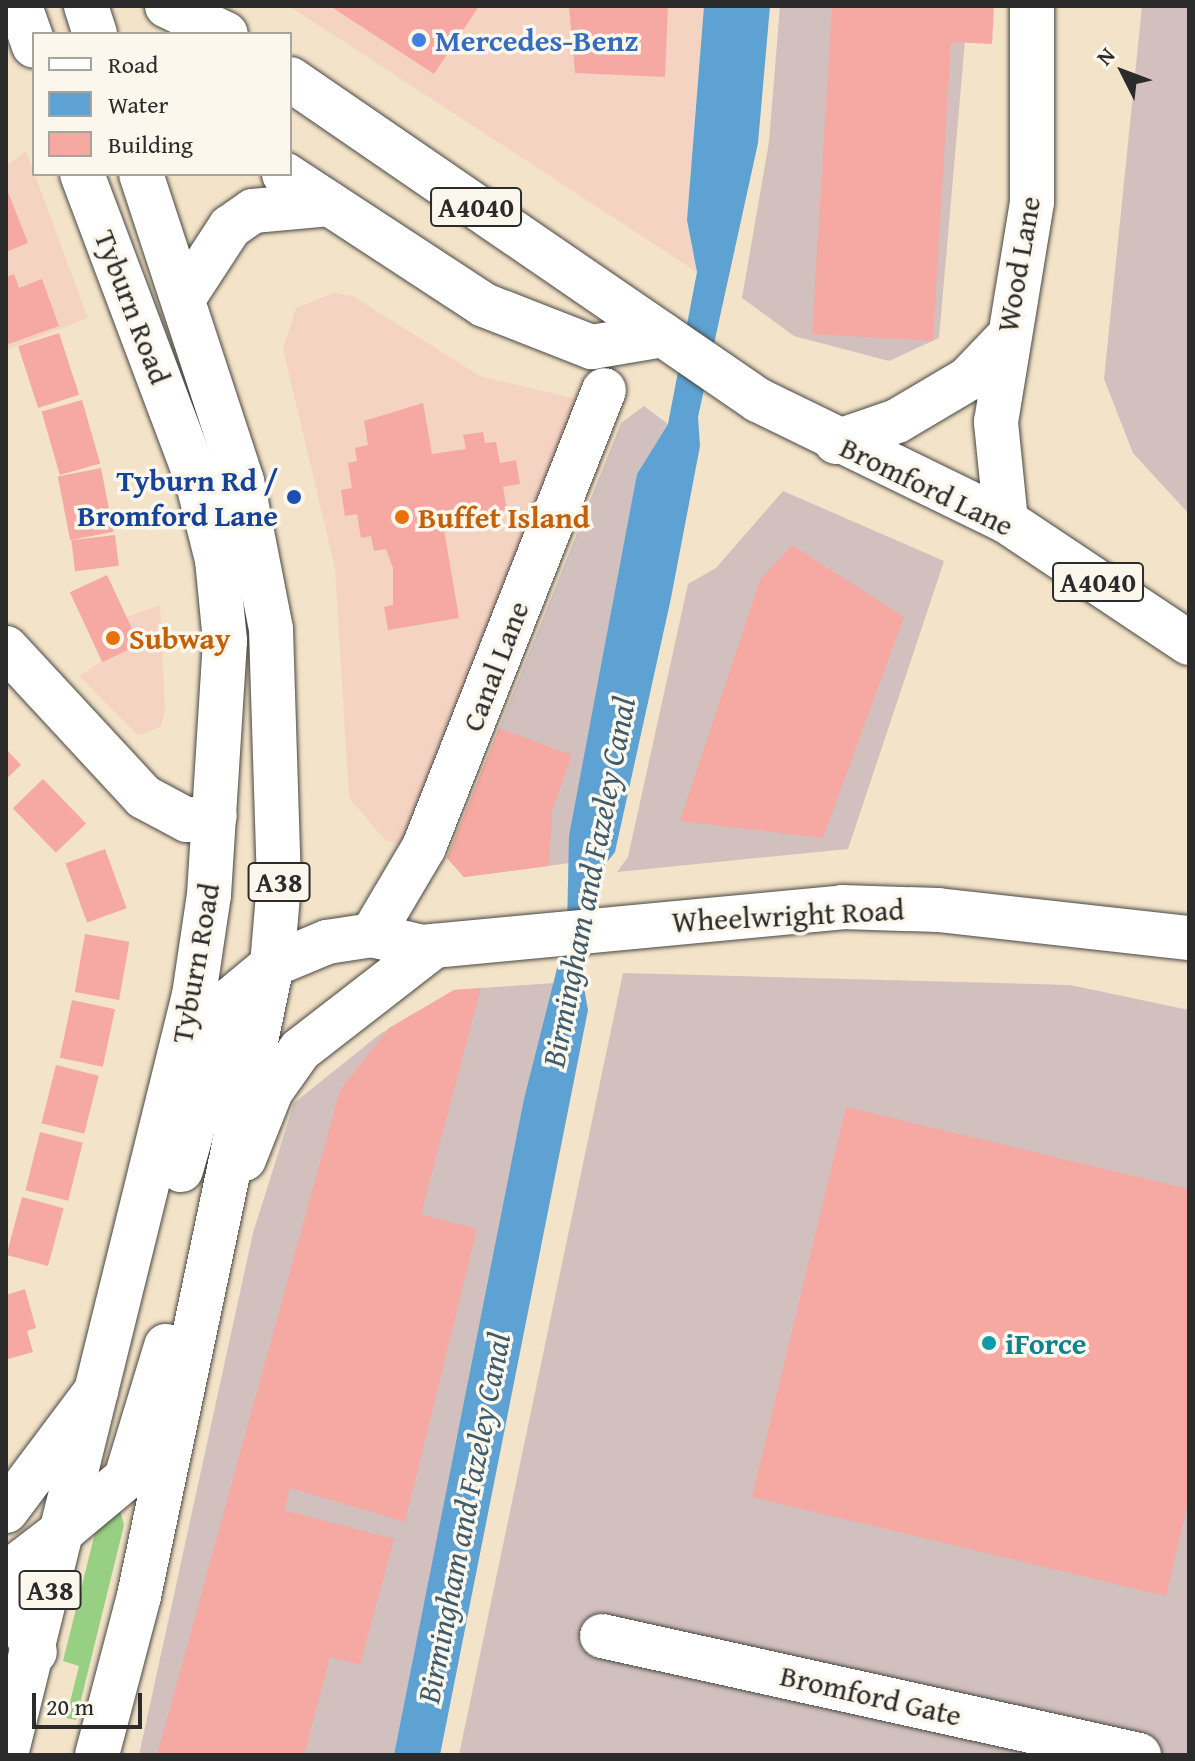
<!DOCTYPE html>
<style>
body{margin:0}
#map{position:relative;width:1195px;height:1761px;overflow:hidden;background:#f3e3c8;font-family:"Gentium Book Plus",serif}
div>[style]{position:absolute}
.built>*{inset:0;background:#f5d3c2}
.industrial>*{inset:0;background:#d1c0bd}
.green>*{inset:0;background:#98d083}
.water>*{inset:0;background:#5da2d2}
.building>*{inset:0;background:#f5a9a2;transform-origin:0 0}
.roads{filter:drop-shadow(0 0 2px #494743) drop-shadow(0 0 2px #494743)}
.minor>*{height:44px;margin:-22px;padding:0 22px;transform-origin:22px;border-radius:22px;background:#fff}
.major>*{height:44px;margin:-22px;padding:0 22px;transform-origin:22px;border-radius:22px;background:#fff}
.highway>*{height:44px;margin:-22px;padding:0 22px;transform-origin:22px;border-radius:22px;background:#fff}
.dots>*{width:22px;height:22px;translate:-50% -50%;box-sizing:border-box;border:4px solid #fbf7ec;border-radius:50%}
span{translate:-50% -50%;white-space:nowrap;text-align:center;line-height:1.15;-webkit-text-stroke:7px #fbf7ec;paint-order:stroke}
.shield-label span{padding:2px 6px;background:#fbf7ec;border:2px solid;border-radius:6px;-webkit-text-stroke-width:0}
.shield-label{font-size:28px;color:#2b2b2b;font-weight:700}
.shop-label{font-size:30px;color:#366cbe;font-weight:700}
.left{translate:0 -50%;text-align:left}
.street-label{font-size:30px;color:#2b2b2b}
.transit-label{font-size:30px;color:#164399;font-weight:700}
.right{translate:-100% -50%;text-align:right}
.food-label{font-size:30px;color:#c56008;font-weight:700}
.culture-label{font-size:30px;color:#0d838f;font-weight:700}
.water-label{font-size:32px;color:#3f5b6e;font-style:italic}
.frame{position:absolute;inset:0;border:8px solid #2b2b2b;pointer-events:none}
.legend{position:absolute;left:32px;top:32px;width:260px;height:144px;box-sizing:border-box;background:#fbf7ec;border:2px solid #a8a59f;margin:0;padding:10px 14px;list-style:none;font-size:24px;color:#2b2b2b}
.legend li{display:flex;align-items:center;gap:16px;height:40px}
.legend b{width:40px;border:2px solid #a8a59f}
.north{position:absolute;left:1083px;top:32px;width:80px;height:80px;-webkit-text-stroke:6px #fbf7ec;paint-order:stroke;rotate:312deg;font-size:22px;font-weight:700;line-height:32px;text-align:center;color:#2b2b2b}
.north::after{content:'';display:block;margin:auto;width:28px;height:36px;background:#2b2b2b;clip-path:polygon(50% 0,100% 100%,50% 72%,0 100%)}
.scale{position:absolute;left:32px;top:1693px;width:110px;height:36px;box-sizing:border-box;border:4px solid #2b2b2b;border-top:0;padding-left:10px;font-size:24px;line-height:28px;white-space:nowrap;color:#2b2b2b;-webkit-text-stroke:6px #fbf7ec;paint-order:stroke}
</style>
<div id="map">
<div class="built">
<div style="clip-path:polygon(289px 6px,704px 6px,687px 220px,697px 272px)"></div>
<div style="clip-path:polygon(26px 151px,88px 318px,6px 350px,6px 166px)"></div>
<div style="clip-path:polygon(334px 293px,353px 296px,480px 376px,580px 400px,425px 811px,401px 844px,386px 841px,349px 798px,335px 568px,283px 349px,296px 308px)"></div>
<div style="clip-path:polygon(160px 605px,165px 709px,161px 727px,138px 735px,79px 676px,101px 662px,88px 631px)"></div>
</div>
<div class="industrial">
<div style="clip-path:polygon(780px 6px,968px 6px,939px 338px,889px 361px,794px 336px,742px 298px,769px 142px)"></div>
<div style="clip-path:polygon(1142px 6px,1189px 6px,1189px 514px,1133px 453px,1104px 379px)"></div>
<div style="clip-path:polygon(644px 406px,668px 424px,637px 474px,570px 863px,464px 877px,447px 858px,621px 423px)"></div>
<div style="clip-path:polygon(783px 491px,944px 561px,848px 849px,617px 872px,628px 857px,688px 584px,716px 568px)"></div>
<div style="clip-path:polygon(623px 973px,1070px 985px,1189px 1010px,1189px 1755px,459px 1755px)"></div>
<div style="clip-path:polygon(555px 983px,394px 1755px,139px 1755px,253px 1233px,294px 1103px,380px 1034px,454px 990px)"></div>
</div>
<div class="green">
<div style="clip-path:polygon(120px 1510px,124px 1525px,76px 1720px,66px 1718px,79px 1666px,63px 1661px,97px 1525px)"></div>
</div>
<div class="water">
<div style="clip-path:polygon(704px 6px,770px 6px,758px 143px,698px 417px,700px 446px,671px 598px,615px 852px,603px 867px,583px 982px,588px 1010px,440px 1755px,394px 1755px,524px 1099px,567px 929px,569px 836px,637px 474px,668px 424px,697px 272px,687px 220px)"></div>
</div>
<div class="building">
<div style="clip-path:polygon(330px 6px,479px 6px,434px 74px)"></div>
<div style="clip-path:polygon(569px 6px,668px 6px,665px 77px,575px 73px)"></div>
<div style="clip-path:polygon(832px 6px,994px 6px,992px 44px,951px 42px,933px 341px,812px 334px)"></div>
<div style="clip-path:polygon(6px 187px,28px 243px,6px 252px)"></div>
<div style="clip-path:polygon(14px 274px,19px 288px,42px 279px,59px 326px,6px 345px,6px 277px)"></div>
<div style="left:59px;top:333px;width:65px;height:43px;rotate:72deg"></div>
<div style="left:82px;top:400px;width:66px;height:42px;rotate:74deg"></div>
<div style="clip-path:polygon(423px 403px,432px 454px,466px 449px,463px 435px,483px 432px,485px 443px,496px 442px,500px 463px,516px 460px,520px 484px,503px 487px,507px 510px,442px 518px,459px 618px,388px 630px,384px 607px,393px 605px,393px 568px,386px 549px,374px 551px,371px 536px,361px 538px,357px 514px,345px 516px,341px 490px,352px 488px,348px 463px,357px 461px,355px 448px,368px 445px,364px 421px)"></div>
<div style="left:101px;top:468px;width:65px;height:44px;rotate:79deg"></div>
<div style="left:115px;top:535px;width:31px;height:44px;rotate:83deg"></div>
<div style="clip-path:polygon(792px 545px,904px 617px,823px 838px,680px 821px,760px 580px)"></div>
<div style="left:107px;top:575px;width:77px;height:41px;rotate:65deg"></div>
<div style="clip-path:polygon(499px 728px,572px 755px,552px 811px,549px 866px,464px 877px,447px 858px)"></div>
<div style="clip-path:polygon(6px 749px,21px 765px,6px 779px)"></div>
<div style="left:43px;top:779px;width:62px;height:42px;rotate:46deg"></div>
<div style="left:105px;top:849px;width:63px;height:42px;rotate:70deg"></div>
<div style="left:85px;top:934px;width:45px;height:59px;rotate:10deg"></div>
<div style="clip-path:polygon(481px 988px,421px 1214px,477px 1229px,405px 1522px,290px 1488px,284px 1510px,394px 1539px,360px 1665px,330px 1657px,304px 1755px,157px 1755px,340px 1090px,389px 1028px,454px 990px)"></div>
<div style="left:72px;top:1000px;width:44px;height:59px;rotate:12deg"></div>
<div style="left:56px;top:1065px;width:44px;height:60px;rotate:14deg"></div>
<div style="clip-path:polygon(846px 1107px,1189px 1189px,1189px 1499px,1166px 1596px,752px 1497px)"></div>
<div style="left:40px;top:1132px;width:44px;height:60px;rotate:14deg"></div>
<div style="left:22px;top:1197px;width:43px;height:60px;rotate:15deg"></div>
<div style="clip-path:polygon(25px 1289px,36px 1328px,27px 1331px,33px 1352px,8px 1359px,6px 1295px)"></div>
</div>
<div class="roads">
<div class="minor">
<div style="left:836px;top:442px;width:65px;rotate:-19deg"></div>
<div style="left:897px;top:421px;width:82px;rotate:-30.6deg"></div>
<div style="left:968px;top:379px;width:52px;rotate:-46.5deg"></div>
<div style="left:1006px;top:521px;width:100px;rotate:-95.8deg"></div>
<div style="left:996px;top:422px;width:223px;rotate:-80.7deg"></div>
<div style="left:1032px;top:202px;width:196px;rotate:-90deg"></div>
<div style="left:6px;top:648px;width:203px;rotate:47.2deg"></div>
<div style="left:144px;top:797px;width:49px;rotate:28.1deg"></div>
<div style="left:187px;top:820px;width:28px;rotate:-8deg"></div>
<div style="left:372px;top:935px;width:102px;rotate:-59.4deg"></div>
<div style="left:424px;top:847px;width:491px;rotate:-68.5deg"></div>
<div style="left:272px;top:965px;width:60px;rotate:-22.7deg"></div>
<div style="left:327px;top:942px;width:46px;rotate:-8.8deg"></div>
<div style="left:372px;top:935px;width:51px;rotate:13.5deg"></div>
<div style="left:422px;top:947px;width:422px;rotate:-5.4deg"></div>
<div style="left:842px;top:907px;width:96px;rotate:1.8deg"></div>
<div style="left:938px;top:910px;width:253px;rotate:6.4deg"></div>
<div style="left:244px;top:1159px;width:73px;rotate:-68.3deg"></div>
<div style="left:271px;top:1091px;width:50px;rotate:-54.7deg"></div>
<div style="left:300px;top:1050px;width:170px;rotate:-37.8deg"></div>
<div style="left:6px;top:1511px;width:150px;rotate:-53.1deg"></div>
<div style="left:6px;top:1574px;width:76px;rotate:-37.5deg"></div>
<div style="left:6px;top:1607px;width:21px;rotate:43deg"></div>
<div style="left:21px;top:1621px;width:34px;rotate:66deg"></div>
<div style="left:602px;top:1636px;width:550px;rotate:12.49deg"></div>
</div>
<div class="major">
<div style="left:167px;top:6px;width:65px;rotate:25.4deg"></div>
<div style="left:290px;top:79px;width:568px;rotate:34.45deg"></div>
<div style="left:758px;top:400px;width:276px;rotate:26deg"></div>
<div style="left:1006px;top:521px;width:220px;rotate:33.7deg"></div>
<div style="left:284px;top:174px;width:239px;rotate:33.2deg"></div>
<div style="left:484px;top:305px;width:116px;rotate:21.3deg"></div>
<div style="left:592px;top:347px;width:72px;rotate:-9.6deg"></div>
<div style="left:183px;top:299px;width:86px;rotate:-56.9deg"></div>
<div style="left:230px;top:227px;width:28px;rotate:-35deg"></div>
<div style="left:253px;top:211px;width:77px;rotate:-5.2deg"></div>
</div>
<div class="highway">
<div style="left:20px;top:6px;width:42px;rotate:70.7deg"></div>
<div style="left:86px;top:6px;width:29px;rotate:72deg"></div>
<div style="left:181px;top:1170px;width:176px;rotate:-74.1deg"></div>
<div style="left:229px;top:1001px;width:56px;rotate:-39.9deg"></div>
<div style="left:66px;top:1528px;width:78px;rotate:-39.8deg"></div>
<div style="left:126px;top:1478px;width:138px;rotate:-73.1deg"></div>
<div style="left:6px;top:1755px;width:783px;rotate:-76.11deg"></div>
<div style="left:194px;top:995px;width:101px;rotate:-81.5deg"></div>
<div style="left:209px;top:895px;width:255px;rotate:-86.4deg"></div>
<div style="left:225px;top:641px;width:81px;rotate:-95.6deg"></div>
<div style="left:217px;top:560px;width:82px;rotate:-104deg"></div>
<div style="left:197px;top:480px;width:327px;rotate:-110.6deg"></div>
<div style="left:97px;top:1755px;width:164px;rotate:-75.2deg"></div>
<div style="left:139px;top:1596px;width:645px;rotate:-78.1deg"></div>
<div style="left:272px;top:965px;width:81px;rotate:-85.1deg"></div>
<div style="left:279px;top:884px;width:255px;rotate:-91.8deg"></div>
<div style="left:271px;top:629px;width:151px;rotate:-101.1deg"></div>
<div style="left:242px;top:481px;width:323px;rotate:-108.2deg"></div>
</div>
</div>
<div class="dots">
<div style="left:419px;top:40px;background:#3f7fe0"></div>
<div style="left:294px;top:497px;background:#1a4fb4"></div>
<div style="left:402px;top:517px;background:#e8710a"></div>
<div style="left:113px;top:638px;background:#e8710a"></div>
<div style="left:989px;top:1343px;background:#0f9aa8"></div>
</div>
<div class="shield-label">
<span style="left:476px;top:207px">A4040</span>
<span style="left:1098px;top:582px">A4040</span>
<span style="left:279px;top:882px">A38</span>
<span style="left:50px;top:1590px">A38</span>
</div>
<div class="shop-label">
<span class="left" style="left:435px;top:40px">Mercedes-Benz</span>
</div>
<div class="street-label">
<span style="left:1018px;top:264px;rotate:-80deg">Wood Lane</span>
<span style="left:133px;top:307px;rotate:69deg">Tyburn Road</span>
<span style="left:927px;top:486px;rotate:26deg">Bromford Lane</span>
<span style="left:495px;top:666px;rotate:-69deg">Canal Lane</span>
<span style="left:788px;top:915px;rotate:-3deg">Wheelwright Road</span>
<span style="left:195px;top:963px;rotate:-80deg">Tyburn Road</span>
<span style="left:871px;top:1695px;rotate:13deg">Bromford Gate</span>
</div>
<div class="transit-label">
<span class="right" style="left:278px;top:497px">Tyburn Rd /<br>Bromford Lane</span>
</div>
<div class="food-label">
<span class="left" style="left:418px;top:517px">Buffet Island</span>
<span class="left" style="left:129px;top:638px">Subway</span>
</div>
<div class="culture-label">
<span class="left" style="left:1005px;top:1343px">iForce</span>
</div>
<div class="water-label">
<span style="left:589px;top:882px;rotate:-79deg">Birmingham and Fazeley Canal</span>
<span style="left:464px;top:1518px;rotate:-79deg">Birmingham and Fazeley Canal</span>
</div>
<div class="frame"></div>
<ul class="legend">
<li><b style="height:10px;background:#fff"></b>Road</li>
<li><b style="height:22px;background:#5da2d2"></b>Water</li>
<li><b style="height:22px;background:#f5a9a2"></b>Building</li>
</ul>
<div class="north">N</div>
<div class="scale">20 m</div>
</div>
